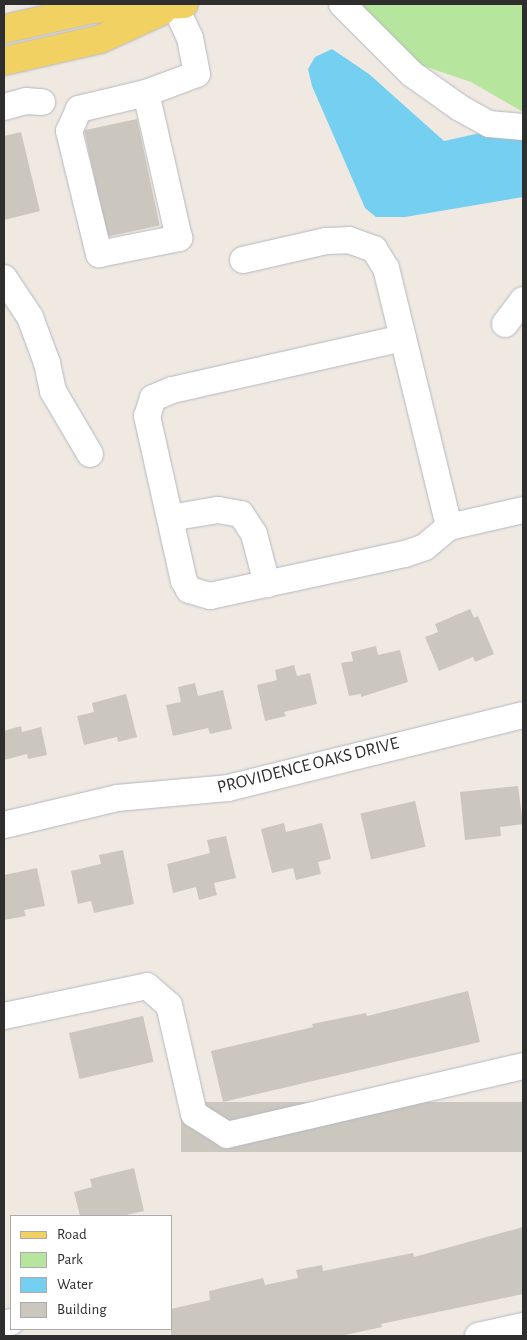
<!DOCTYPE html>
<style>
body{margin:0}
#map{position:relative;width:527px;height:1340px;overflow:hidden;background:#efe9e1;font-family:"Alegreya Sans",sans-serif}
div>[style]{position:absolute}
.green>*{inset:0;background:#b6e59e}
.water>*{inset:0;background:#75cff0}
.building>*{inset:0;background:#cbc7bf;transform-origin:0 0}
.roads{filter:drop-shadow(0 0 1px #b4b7c1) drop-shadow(0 0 1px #b4b7c1)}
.minor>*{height:26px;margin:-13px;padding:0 13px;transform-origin:13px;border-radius:13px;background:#fff}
.major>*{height:28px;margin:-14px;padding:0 14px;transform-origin:14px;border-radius:14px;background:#f2d163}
span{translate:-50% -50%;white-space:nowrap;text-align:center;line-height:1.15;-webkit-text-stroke:4px #fff;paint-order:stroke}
.street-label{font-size:18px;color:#2e2e2e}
.frame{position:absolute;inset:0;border:5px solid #2e2e2e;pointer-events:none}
.legend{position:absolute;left:10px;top:1215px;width:162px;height:115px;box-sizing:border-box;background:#fff;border:1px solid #ababab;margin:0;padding:6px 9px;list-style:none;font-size:15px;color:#2e2e2e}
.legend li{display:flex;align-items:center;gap:10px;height:25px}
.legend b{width:25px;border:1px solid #ababab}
</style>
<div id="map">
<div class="green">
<div style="clip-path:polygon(342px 4px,523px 4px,523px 112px,471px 82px,406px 60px)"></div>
</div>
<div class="water">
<div style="clip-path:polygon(332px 49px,369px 74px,444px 141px,503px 128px,523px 135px,523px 197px,405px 217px,376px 217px,365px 208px,312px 86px,308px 69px,315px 57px)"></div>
</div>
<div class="building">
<div style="left:137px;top:119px;width:109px;height:54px;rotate:78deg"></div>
<div style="clip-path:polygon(21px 132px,40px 211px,4px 220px,4px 136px)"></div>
<div style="clip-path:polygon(470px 609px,474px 618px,478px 616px,494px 654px,475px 662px,473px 657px,439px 671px,425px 637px,438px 632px,435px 624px)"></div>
<div style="clip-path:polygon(376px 646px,378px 655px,400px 650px,408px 682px,361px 697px,361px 694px,349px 696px,341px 663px,353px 661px,351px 652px)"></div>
<div style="clip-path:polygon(294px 665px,297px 676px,310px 673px,317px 704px,284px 712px,286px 716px,265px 721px,257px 685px,277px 680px,275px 670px)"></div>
<div style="clip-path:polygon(195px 683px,198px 696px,223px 690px,232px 729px,210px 734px,208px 728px,173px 736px,166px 705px,181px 702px,178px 687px)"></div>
<div style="clip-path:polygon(126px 694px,137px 737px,118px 742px,117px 737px,84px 745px,77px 716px,94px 712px,92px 703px)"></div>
<div style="clip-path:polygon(21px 726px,22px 732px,41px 727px,47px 755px,28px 759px,27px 754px,4px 760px,4px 731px)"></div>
<div style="clip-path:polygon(518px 786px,523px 824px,500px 827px,501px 836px,465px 840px,460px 792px)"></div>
<div style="left:415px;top:801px;width:47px;height:56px;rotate:77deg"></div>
<div style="clip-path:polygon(284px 823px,286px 832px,322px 823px,331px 859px,318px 862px,321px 874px,296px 880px,293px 868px,272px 873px,261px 829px)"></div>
<div style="clip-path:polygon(226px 836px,236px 878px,214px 883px,217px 895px,199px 900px,196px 887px,173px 893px,167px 864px,210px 853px,207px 840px)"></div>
<div style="clip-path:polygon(123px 850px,134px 904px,94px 913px,91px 901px,78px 904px,71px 871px,101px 864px,99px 855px)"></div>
<div style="clip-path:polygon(37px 868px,45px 906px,24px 910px,26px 916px,4px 920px,4px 875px)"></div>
<div style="clip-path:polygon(468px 991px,480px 1042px,223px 1102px,211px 1051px,313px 1027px,312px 1024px,366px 1013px,367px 1016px)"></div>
<div style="left:143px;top:1016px;width:47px;height:76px;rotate:77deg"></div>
<div style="left:523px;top:1102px;width:50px;height:342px;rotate:90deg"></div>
<div style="clip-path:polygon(134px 1168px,144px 1211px,122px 1216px,80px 1216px,74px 1192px,92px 1187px,90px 1179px)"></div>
<div style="clip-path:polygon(523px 1227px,523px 1294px,381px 1324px,382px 1327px,340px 1336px,171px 1336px,171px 1309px,210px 1300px,209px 1291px,263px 1278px,265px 1285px,298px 1278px,296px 1270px,322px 1265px,323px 1271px,413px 1253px,414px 1257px)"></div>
</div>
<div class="roads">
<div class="minor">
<div style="left:342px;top:4px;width:99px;rotate:45deg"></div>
<div style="left:412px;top:74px;width:59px;rotate:35.3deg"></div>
<div style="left:460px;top:108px;width:33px;rotate:29deg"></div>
<div style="left:489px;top:124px;width:34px;rotate:5deg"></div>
<div style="left:146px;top:93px;width:69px;rotate:166.6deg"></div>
<div style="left:79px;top:109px;width:24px;rotate:114deg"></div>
<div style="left:69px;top:131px;width:127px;rotate:76.3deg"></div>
<div style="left:99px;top:254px;width:82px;rotate:-11.3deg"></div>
<div style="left:179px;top:238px;width:149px;rotate:-102.8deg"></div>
<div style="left:146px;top:93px;width:54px;rotate:-20.4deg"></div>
<div style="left:197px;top:74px;width:37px;rotate:-101deg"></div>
<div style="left:190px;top:38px;width:35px;rotate:-115deg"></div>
<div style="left:4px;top:107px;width:23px;rotate:-15deg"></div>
<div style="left:26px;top:101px;width:16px;rotate:4deg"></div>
<div style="left:243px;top:260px;width:85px;rotate:-12.9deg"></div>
<div style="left:326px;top:241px;width:23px;rotate:-2deg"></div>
<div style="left:349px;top:240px;width:27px;rotate:20deg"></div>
<div style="left:374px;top:249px;width:22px;rotate:58deg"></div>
<div style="left:386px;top:268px;width:267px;rotate:76.3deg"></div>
<div style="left:449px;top:527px;width:76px;rotate:-12.9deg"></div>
<div style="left:4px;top:278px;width:47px;rotate:56.3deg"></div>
<div style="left:30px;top:317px;width:49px;rotate:69.7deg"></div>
<div style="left:47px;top:363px;width:29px;rotate:78deg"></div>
<div style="left:53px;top:391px;width:73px;rotate:59.6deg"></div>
<div style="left:505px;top:324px;width:30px;rotate:-53deg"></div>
<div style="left:403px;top:338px;width:237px;rotate:167.3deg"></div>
<div style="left:172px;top:390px;width:21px;rotate:157deg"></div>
<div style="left:153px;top:398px;width:19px;rotate:108deg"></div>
<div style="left:147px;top:416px;width:169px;rotate:77.4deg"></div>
<div style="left:184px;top:581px;width:10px;rotate:61deg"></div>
<div style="left:189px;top:590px;width:22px;rotate:16deg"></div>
<div style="left:210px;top:596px;width:199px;rotate:-12.2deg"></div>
<div style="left:405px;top:554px;width:21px;rotate:-19deg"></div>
<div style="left:425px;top:547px;width:31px;rotate:-40deg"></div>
<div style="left:170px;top:518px;width:49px;rotate:-9.5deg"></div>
<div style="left:218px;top:510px;width:23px;rotate:10deg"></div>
<div style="left:241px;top:514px;width:24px;rotate:57deg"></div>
<div style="left:254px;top:534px;width:52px;rotate:75.4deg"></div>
<div style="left:4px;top:825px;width:116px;rotate:-13.4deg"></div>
<div style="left:117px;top:798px;width:111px;rotate:-5.1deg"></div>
<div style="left:228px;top:788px;width:304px;rotate:-13.9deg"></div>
<div style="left:4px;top:1016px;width:146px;rotate:-11.8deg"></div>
<div style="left:147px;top:986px;width:29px;rotate:41deg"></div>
<div style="left:169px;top:1005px;width:112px;rotate:77.1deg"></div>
<div style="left:194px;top:1114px;width:39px;rotate:32deg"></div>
<div style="left:227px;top:1135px;width:304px;rotate:-13.1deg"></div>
<div style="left:4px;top:1324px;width:7px;rotate:-16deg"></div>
<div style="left:478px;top:1336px;width:46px;rotate:-12.5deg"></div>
</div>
<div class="major">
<div style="left:4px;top:29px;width:91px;rotate:-12.7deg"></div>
<div style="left:93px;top:9px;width:91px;rotate:-3.1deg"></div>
<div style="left:4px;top:61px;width:99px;rotate:-12.8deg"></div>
<div style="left:101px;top:39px;width:67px;rotate:-24.7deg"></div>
</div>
</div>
<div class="street-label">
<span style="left:308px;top:766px;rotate:-14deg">PROVIDENCE OAKS DRIVE</span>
</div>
<div class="frame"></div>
<ul class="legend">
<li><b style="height:6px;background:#f2d163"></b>Road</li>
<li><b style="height:14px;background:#b6e59e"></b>Park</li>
<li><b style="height:14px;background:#75cff0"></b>Water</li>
<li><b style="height:14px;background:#cbc7bf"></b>Building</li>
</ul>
</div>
